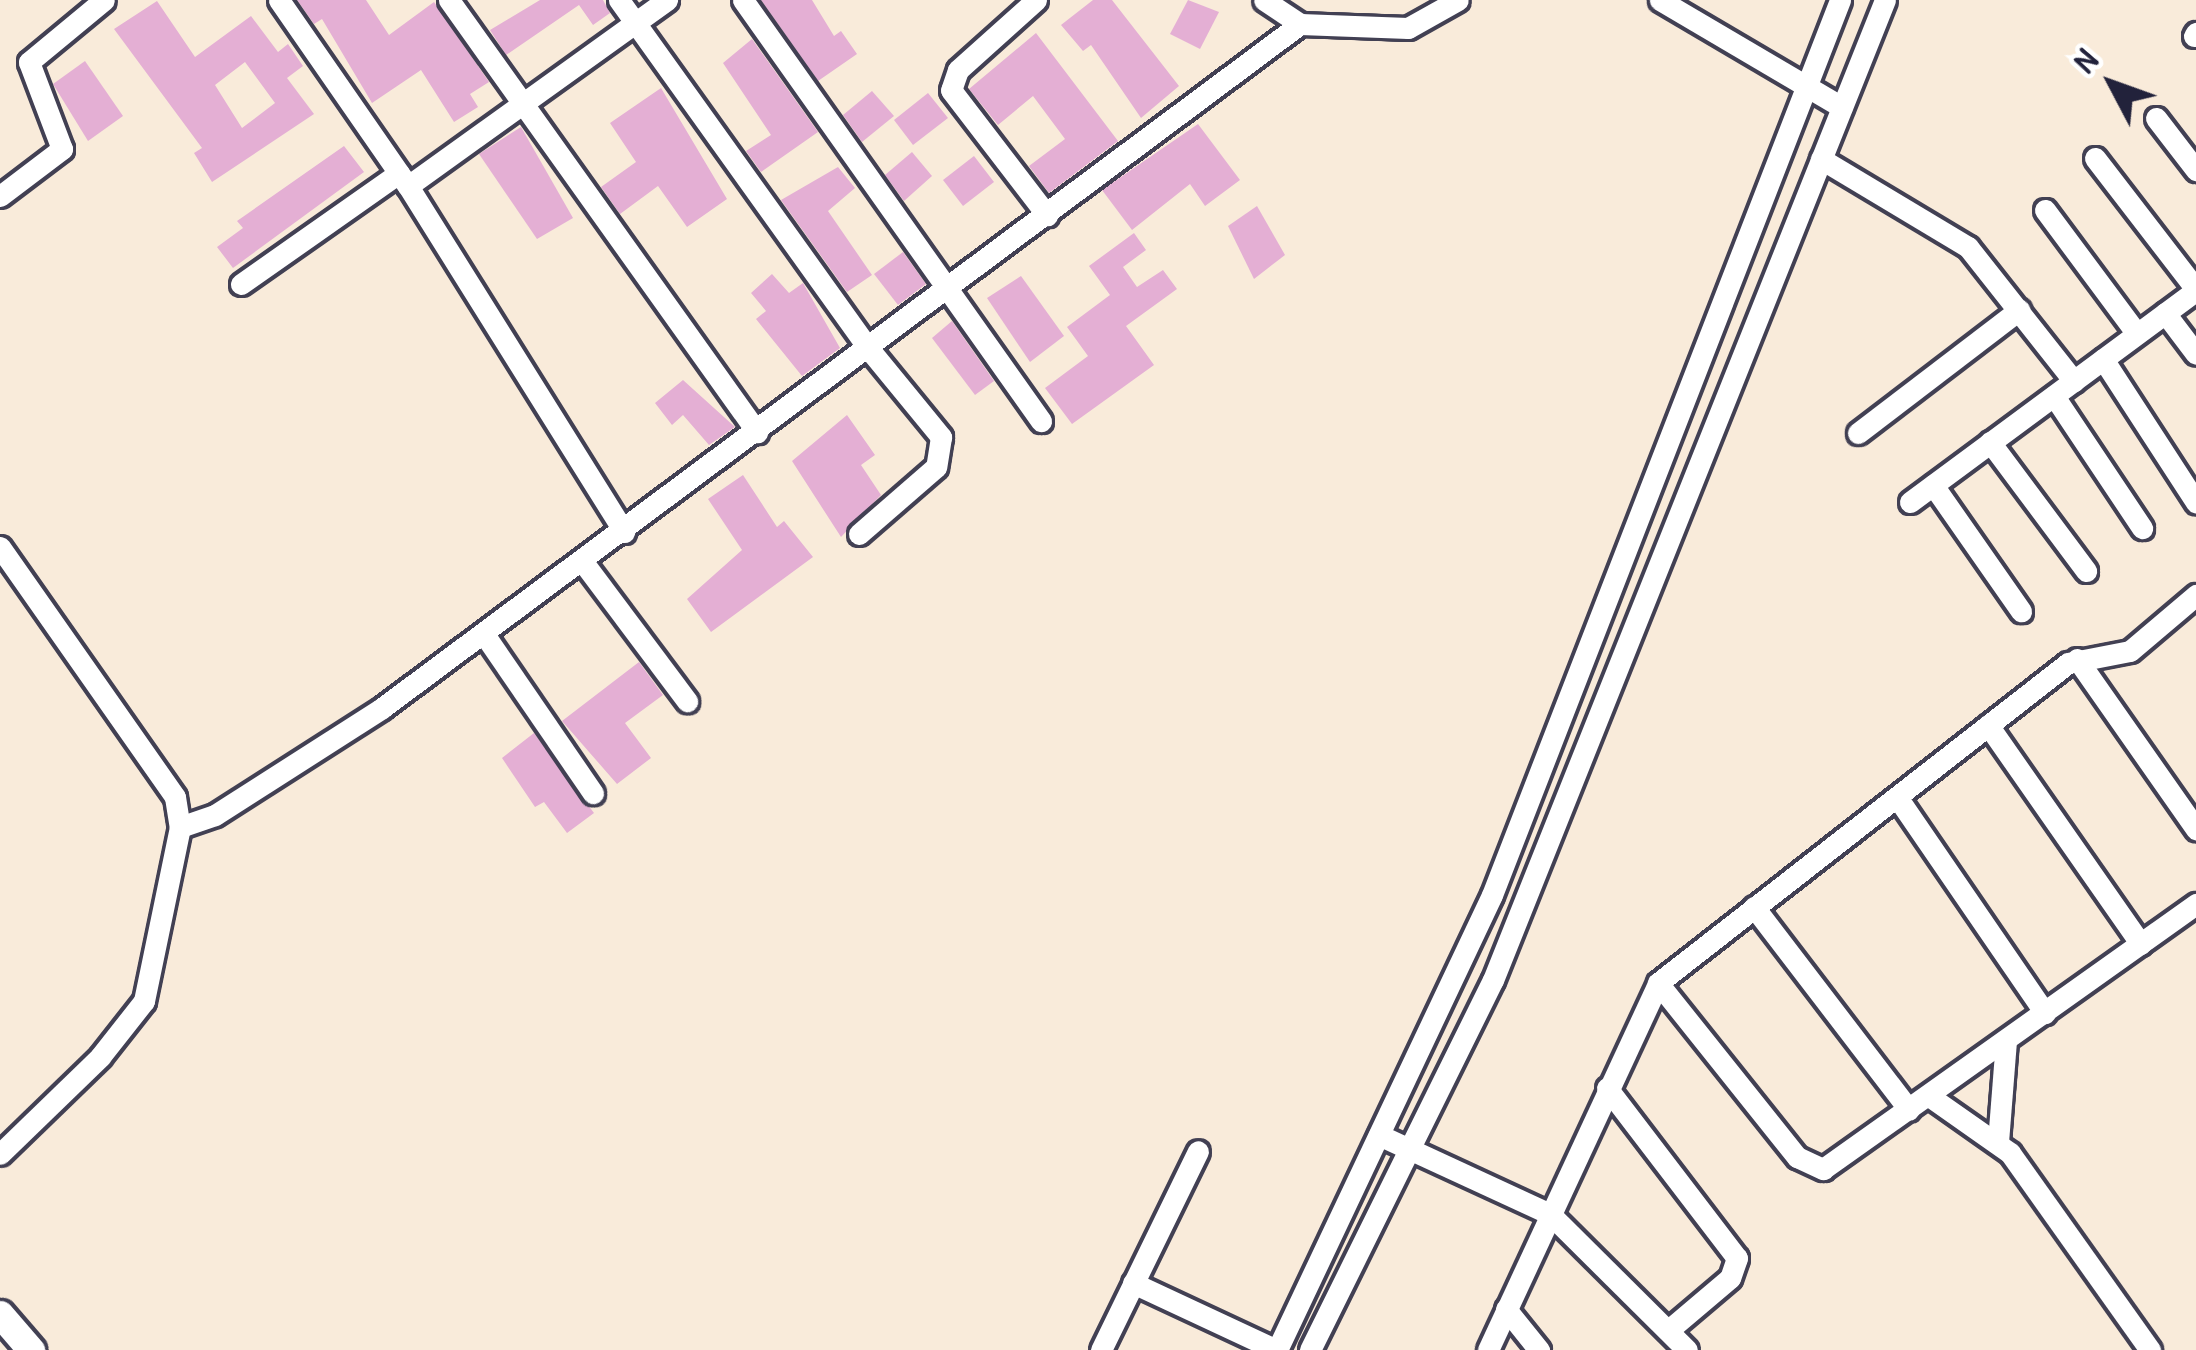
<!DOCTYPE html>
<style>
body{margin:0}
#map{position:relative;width:2196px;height:1350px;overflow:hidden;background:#f9ebda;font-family:"Patrick Hand",sans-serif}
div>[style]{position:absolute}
.building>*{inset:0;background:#e4afd4}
.roads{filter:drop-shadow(3px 0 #424053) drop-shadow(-3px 0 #424053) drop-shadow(0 3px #424053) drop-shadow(0 -3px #424053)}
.minor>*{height:21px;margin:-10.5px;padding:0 10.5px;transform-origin:10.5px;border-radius:10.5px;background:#fff}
.major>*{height:27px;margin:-13.5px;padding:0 13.5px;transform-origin:13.5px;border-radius:13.5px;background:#fff}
span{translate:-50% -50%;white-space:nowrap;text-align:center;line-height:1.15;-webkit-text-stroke:10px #fff;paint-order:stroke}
.north{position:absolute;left:2052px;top:24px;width:120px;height:120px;-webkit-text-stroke:9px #fff;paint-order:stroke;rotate:311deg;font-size:33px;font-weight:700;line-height:48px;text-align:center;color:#22223b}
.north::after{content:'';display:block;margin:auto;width:42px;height:54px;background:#22223b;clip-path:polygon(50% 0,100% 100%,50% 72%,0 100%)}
</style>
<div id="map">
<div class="building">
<div style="clip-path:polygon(297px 0,366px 0,389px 35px,434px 2px,489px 82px,470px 94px,478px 107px,454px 122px,421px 70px,372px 103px,322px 19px,314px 24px)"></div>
<div style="clip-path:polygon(540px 0,603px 0,610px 13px,593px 25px,579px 5px,506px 55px,490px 30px)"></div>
<div style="clip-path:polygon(761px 0,812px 0,834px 36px,841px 31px,857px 54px,818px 81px)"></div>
<div style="clip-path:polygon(1093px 0,1112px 0,1179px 86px,1141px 118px,1091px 45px,1083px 51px,1061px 25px)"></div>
<div style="clip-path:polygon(1188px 0,1219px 12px,1200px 49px,1170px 34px)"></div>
<div style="clip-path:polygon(evenodd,157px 1px,195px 57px,251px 16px,278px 52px,288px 44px,303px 66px,287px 78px,314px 114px,212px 182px,194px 153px,202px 148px,114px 29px,157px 1px,245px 62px,275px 103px,242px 128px,215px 85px,245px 62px)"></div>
<div style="clip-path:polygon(1036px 33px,1118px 141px,1049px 193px,1029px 166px,1065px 139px,1033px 96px,998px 125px,969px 89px)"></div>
<div style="clip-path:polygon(752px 39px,818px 132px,761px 172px,746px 151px,771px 135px,723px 63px)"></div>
<div style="clip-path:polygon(85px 61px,123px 116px,88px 141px,53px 84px)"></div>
<div style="clip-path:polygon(661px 88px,727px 199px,687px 227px,658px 186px,620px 214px,601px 187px,636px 162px,610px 123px)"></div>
<div style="clip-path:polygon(872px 91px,894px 116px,862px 142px,843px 115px)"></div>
<div style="clip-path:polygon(928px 93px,948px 118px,913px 145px,894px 120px)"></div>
<div style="clip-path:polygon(1198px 124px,1240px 180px,1205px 206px,1190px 184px,1132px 230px,1102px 190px)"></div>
<div style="clip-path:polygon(521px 127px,573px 218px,537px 239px,479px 154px)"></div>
<div style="clip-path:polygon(344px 146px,364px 172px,233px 268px,217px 247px,243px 228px,237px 221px)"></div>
<div style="clip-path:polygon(912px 152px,932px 176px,904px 201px,885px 175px)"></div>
<div style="clip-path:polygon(974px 156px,994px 182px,963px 206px,943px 180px)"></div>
<div style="clip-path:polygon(838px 167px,855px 188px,828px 211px,872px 275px,847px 292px,781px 200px)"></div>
<div style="clip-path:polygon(1257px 206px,1285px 255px,1254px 279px,1228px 226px)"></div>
<div style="clip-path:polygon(1134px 233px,1146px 250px,1123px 267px,1137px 287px,1163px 270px,1177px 289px,1126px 326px,1154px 365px,1072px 424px,1045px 388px,1088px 356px,1067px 327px,1110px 295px,1089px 266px)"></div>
<div style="clip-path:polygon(903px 252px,926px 284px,898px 305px,874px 274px)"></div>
<div style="clip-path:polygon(772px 274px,789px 293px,803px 283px,840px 348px,802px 376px,756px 319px,766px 311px,751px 293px)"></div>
<div style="clip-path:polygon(1021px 276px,1064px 336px,1030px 362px,987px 298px)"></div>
<div style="clip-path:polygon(952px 321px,994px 381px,975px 395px,932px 338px)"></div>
<div style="clip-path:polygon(683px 380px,735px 427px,709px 445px,683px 415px,672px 425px,655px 403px)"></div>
<div style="clip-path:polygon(847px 415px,875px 455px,861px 465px,881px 495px,841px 537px,792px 461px)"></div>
<div style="clip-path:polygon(743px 475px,777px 527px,784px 521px,813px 557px,711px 632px,687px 599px,742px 550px,708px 499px)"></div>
<div style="clip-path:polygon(639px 662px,663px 695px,625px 723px,651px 758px,617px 784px,562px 721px)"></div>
<div style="clip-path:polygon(534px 733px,594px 813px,567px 833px,544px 802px,535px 807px,502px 758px)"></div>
</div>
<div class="roads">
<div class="minor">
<div style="left:279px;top:0;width:226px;rotate:55.3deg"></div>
<div style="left:408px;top:186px;width:319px;rotate:-35.7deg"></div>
<div style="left:449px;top:0;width:531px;rotate:54.51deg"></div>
<div style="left:619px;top:0;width:429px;rotate:54.4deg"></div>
<div style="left:869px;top:349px;width:114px;rotate:50.7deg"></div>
<div style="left:941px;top:437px;width:30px;rotate:99deg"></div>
<div style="left:936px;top:467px;width:102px;rotate:139deg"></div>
<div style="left:743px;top:0;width:516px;rotate:54.71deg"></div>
<div style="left:1036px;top:0;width:105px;rotate:138.1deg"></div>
<div style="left:958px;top:70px;width:21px;rotate:109deg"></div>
<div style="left:951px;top:90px;width:158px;rotate:52.5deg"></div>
<div style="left:1660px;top:0;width:211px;rotate:30.5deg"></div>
<div style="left:1300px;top:24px;width:108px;rotate:2.1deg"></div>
<div style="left:1408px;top:28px;width:57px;rotate:-29.2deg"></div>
<div style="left:2194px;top:36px;width:4px;rotate:-56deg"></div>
<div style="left:2156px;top:118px;width:66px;rotate:52.4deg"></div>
<div style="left:2095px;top:158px;width:165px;rotate:52.4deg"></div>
<div style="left:1821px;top:159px;width:171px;rotate:30.9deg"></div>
<div style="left:1968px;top:247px;width:171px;rotate:51.7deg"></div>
<div style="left:408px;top:186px;width:408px;rotate:58deg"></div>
<div style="left:0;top:196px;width:78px;rotate:-37.2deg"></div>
<div style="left:62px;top:149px;width:93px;rotate:-110.8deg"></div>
<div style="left:29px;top:62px;width:97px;rotate:-39.6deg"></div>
<div style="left:2045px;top:210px;width:154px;rotate:53.4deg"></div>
<div style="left:241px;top:284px;width:193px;rotate:-35.1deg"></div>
<div style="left:2165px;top:313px;width:51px;rotate:52.9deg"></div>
<div style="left:2103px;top:359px;width:171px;rotate:57deg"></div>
<div style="left:2054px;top:396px;width:159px;rotate:56.3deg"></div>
<div style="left:1858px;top:433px;width:203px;rotate:-37.4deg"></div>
<div style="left:1990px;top:442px;width:161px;rotate:53.3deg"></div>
<div style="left:1933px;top:485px;width:154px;rotate:55.1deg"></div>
<div style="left:1910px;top:502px;width:356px;rotate:-36.5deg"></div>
<div style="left:0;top:547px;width:305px;rotate:55deg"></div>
<div style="left:175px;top:797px;width:30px;rotate:81deg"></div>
<div style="left:180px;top:827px;width:178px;rotate:101.7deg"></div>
<div style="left:144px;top:1001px;width:71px;rotate:128.2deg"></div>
<div style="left:100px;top:1057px;width:139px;rotate:135.9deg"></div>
<div style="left:583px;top:562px;width:174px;rotate:53.2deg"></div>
<div style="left:484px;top:634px;width:193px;rotate:55.6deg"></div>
<div style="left:2077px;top:659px;width:208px;rotate:55deg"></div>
<div style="left:1988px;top:725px;width:267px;rotate:55.1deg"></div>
<div style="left:1897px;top:797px;width:262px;rotate:55.6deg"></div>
<div style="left:180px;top:827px;width:37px;rotate:-19deg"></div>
<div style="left:215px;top:815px;width:198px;rotate:-32.6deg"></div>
<div style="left:382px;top:708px;width:1145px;rotate:-36.69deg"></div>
<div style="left:1300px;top:24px;width:43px;rotate:-146.3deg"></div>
<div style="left:1754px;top:907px;width:255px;rotate:52.6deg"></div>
<div style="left:1658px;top:983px;width:223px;rotate:51.4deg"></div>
<div style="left:1797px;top:1157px;width:29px;rotate:25deg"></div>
<div style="left:1823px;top:1169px;width:458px;rotate:-35.4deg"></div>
<div style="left:1607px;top:1088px;width:214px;rotate:52.6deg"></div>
<div style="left:1737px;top:1258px;width:21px;rotate:109deg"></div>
<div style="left:1730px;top:1278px;width:77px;rotate:139.7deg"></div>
<div style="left:1929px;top:1096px;width:99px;rotate:35.1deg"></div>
<div style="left:2010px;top:1153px;width:242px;rotate:54.6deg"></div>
<div style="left:1379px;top:1135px;width:188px;rotate:24.8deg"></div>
<div style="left:1550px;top:1214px;width:193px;rotate:44.8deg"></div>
<div style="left:1998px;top:1142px;width:102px;rotate:-85.5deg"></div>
<div style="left:1133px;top:1283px;width:159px;rotate:25deg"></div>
<div style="left:1506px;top:1309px;width:53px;rotate:51.2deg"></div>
<div style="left:1101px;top:1350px;width:221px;rotate:-64deg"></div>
<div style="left:1277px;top:1350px;width:503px;rotate:-64.71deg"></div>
<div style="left:1492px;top:895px;width:960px;rotate:-68.75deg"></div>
<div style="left:1310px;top:1350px;width:413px;rotate:-63.7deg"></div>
<div style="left:1493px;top:980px;width:1055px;rotate:-68.2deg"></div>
<div style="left:1488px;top:1350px;width:404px;rotate:-65.1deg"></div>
<div style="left:1658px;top:983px;width:520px;rotate:-37.97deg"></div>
<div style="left:2068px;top:663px;width:63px;rotate:-11deg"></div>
<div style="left:2130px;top:651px;width:87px;rotate:-40.3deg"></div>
</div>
<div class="major">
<div style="left:0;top:1314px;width:48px;rotate:49.3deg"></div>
</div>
</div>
<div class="north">N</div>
</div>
